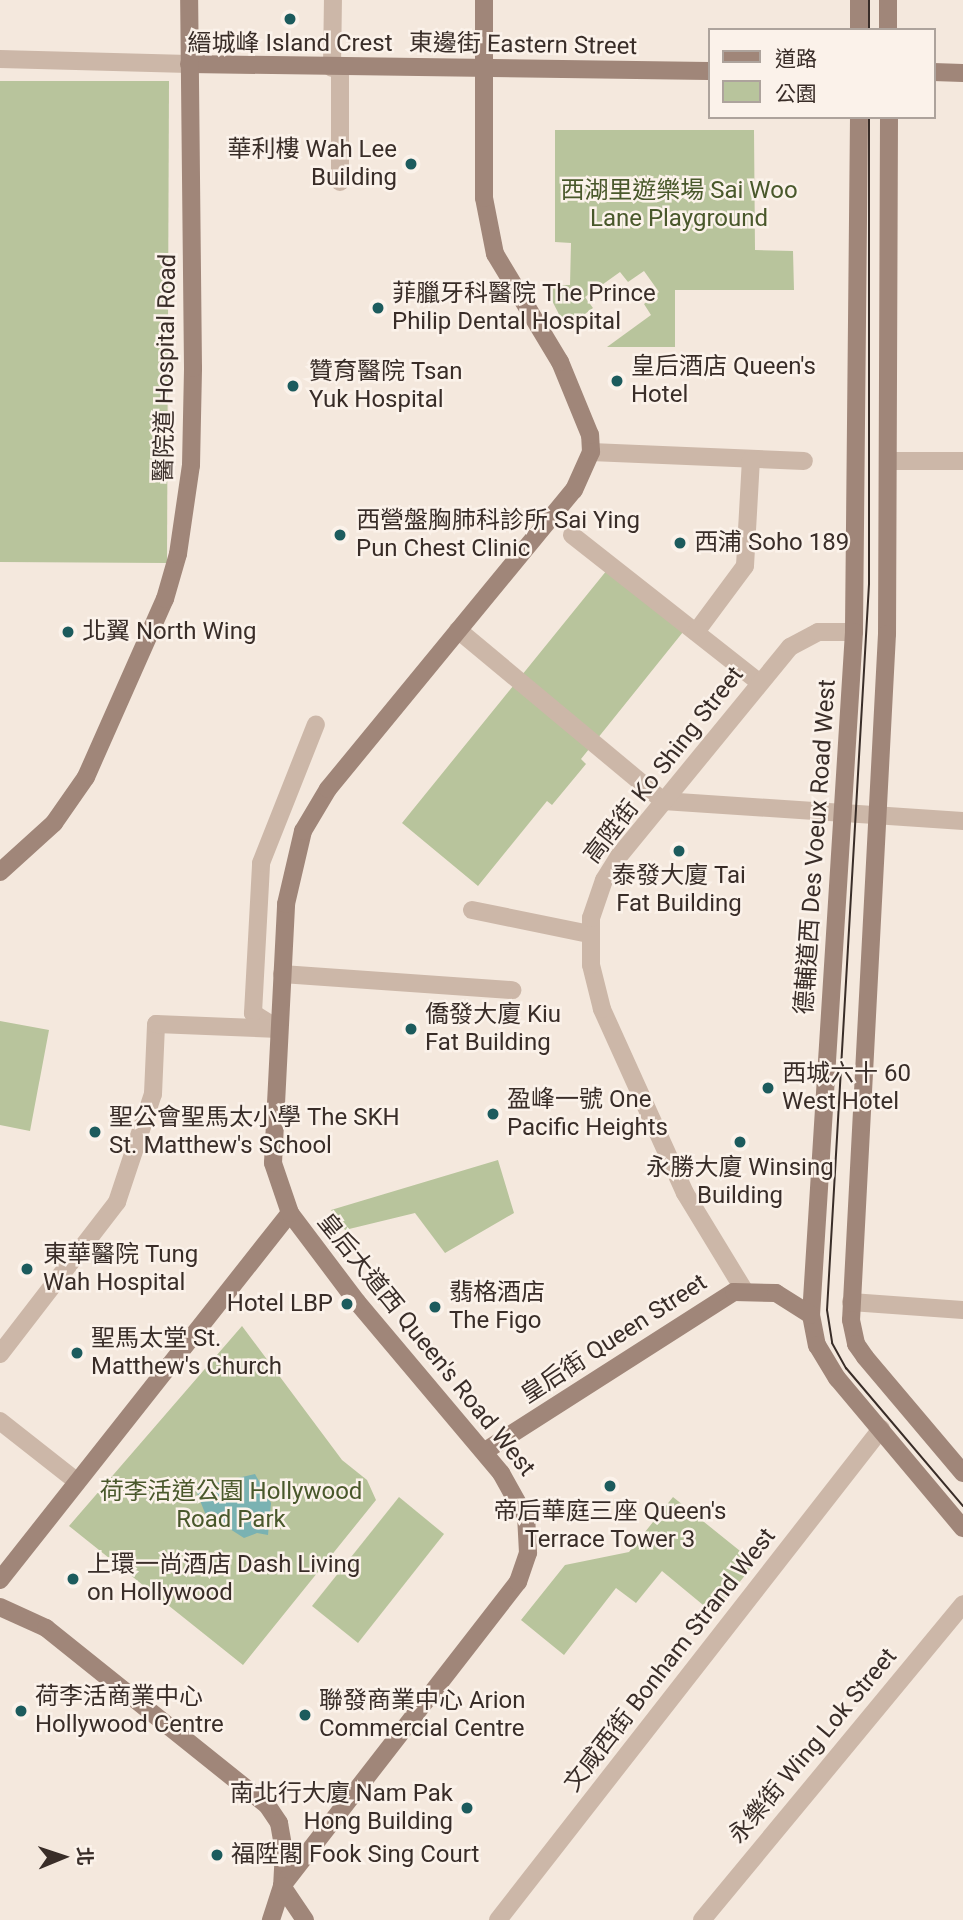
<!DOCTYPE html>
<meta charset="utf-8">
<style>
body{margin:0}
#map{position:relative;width:963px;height:1920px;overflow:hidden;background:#f4e8dd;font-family:Roboto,"Noto Sans TC",sans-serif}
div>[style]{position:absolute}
.green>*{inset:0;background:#b8c49c}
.water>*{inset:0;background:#7ab2b2}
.street>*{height:18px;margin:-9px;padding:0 9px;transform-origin:9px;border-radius:9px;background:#ccb7a8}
.secondary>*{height:18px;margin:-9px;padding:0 9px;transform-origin:9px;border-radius:9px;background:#a08679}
.tram>*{height:2px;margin:-1px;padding:0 1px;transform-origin:1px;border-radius:1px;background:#392d28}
.dots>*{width:19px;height:19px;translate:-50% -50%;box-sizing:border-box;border:4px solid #fbf2ea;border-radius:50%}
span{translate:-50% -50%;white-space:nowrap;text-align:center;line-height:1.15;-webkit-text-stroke:5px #fbf2ea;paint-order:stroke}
.poi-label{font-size:24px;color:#392d28}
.right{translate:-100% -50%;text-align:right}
.left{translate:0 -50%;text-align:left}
.street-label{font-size:24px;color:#392d28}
.park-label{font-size:24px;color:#49582b}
.legend{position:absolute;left:708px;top:28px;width:228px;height:91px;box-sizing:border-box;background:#fbf2ea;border:2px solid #ada39c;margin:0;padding:9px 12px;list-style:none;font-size:21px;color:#392d28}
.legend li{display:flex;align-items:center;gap:14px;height:35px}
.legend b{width:35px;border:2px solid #ada39c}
.north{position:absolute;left:28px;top:1822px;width:70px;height:70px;-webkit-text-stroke:5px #fbf2ea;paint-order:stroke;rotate:88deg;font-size:19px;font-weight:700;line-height:28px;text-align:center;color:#392d28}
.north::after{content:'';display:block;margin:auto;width:24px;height:32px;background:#392d28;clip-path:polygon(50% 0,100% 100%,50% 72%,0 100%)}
</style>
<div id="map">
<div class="green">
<div style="clip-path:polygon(0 81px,169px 81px,167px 563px,0 562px)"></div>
<div style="clip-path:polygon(555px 130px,754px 130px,755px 250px,793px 251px,794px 290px,675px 290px,675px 347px,607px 347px,651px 315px,644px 304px,659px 292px,644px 271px,628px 282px,620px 272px,585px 297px,593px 308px,566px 328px,544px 285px,570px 285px,571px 243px,555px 242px)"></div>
<div style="clip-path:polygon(607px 570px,683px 632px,581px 759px,586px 764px,552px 805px,547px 801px,478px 886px,402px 823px)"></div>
<div style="clip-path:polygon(0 1021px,49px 1030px,30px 1131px,0 1125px)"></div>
<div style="clip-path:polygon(498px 1160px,514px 1213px,445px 1253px,415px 1213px,345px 1230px,331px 1210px)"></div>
<div style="clip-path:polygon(242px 1326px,342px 1460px,367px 1480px,376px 1500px,243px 1665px,69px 1526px)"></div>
<div style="clip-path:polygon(399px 1497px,444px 1534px,358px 1643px,312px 1606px)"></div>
<div style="clip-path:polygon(673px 1497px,755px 1563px,714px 1614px,662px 1571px,636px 1603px,616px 1588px,564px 1655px,521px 1620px,565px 1565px,629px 1552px)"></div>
</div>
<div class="water">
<div style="clip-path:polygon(255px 1474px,271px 1503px,268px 1535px,257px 1533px,244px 1538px,205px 1513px,195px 1488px)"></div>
</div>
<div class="street">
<div style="left:0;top:59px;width:189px;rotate:1.5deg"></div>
<div style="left:332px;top:68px;width:68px;rotate:-89.2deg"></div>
<div style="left:340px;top:68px;width:114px;rotate:90deg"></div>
<div style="left:591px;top:452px;width:213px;rotate:2.4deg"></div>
<div style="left:889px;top:461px;width:74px"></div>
<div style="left:572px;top:535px;width:239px;rotate:38.2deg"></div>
<div style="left:458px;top:630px;width:267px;rotate:39.8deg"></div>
<div style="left:663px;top:801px;width:301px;rotate:3.8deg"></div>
<div style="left:696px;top:632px;width:82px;rotate:-53.4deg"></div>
<div style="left:745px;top:566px;width:107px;rotate:-86.8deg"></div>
<div style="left:472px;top:910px;width:119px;rotate:11.6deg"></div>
<div style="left:282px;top:974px;width:231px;rotate:4deg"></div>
<div style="left:275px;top:1027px;width:26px;rotate:-148deg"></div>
<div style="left:253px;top:1013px;width:150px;rotate:-86.9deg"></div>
<div style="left:261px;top:863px;width:149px;rotate:-68.4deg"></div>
<div style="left:744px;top:1290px;width:114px;rotate:-121.3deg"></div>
<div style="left:685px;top:1193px;width:202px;rotate:-114.3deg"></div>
<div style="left:602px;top:1009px;width:45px;rotate:-104deg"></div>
<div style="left:591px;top:965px;width:47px;rotate:-90deg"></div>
<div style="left:591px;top:918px;width:40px;rotate:-71.1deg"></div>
<div style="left:604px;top:880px;width:28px;rotate:-58deg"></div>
<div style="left:619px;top:856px;width:270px;rotate:-50.7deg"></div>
<div style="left:790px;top:647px;width:32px;rotate:-28deg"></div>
<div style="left:818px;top:632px;width:36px"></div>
<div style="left:851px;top:1302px;width:112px;rotate:4.1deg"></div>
<div style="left:0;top:1354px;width:192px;rotate:-52.4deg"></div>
<div style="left:117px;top:1202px;width:114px;rotate:-71.6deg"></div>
<div style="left:153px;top:1094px;width:70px;rotate:-87.5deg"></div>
<div style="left:156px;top:1024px;width:123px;rotate:2.3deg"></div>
<div style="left:0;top:1421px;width:95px;rotate:38.2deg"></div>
<div style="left:498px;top:1920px;width:623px;rotate:-52.04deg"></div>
<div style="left:702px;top:1920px;width:410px;rotate:-50.4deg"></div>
</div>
<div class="secondary">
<div style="left:859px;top:0;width:30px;rotate:90deg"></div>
<div style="left:888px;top:0;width:30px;rotate:90deg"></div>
<div style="left:189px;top:64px;width:520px;rotate:0.77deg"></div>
<div style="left:933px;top:72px;width:30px;rotate:2deg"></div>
<div style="left:859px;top:117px;width:515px;rotate:90.56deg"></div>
<div style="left:854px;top:632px;width:684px;rotate:93.6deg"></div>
<div style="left:811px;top:1315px;width:31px;rotate:79deg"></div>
<div style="left:817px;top:1345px;width:39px;rotate:59deg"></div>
<div style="left:837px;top:1378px;width:196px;rotate:50deg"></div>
<div style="left:889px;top:117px;width:517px;rotate:90.22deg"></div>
<div style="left:887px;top:634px;width:687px;rotate:93deg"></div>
<div style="left:851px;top:1320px;width:25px;rotate:78deg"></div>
<div style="left:856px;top:1344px;width:16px;rotate:55deg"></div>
<div style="left:865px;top:1357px;width:152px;rotate:49.8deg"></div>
<div style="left:0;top:872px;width:73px;rotate:-42.2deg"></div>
<div style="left:54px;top:823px;width:56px;rotate:-55.2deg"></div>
<div style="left:86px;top:777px;width:195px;rotate:-66.1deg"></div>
<div style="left:165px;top:599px;width:47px;rotate:-73.9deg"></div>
<div style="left:178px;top:554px;width:90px;rotate:-81.7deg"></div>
<div style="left:191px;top:465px;width:97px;rotate:-88.8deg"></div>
<div style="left:193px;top:368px;width:368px;rotate:-90.6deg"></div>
<div style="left:485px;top:1451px;width:295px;rotate:-32.6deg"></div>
<div style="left:734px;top:1292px;width:42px;rotate:1.4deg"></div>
<div style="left:776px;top:1293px;width:41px;rotate:32.2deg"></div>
<div style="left:0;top:1580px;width:468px;rotate:-51.7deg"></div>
<div style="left:0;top:1607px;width:51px;rotate:24.5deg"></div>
<div style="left:46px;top:1628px;width:283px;rotate:38.7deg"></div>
<div style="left:267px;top:1805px;width:22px;rotate:56deg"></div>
<div style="left:279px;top:1823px;width:27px;rotate:80deg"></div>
<div style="left:284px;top:1850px;width:36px;rotate:93deg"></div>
<div style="left:282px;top:1886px;width:36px;rotate:108deg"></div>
<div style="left:282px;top:1886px;width:385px;rotate:-52.2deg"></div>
<div style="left:518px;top:1582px;width:31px;rotate:-71deg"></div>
<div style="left:528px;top:1553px;width:35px;rotate:-93deg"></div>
<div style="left:526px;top:1518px;width:51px;rotate:-119.1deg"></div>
<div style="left:501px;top:1473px;width:224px;rotate:-130.1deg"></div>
<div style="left:357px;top:1302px;width:111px;rotate:-127deg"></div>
<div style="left:290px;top:1213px;width:53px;rotate:-108.8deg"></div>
<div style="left:273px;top:1163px;width:259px;rotate:-87.1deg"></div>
<div style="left:286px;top:904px;width:75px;rotate:-76.9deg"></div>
<div style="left:303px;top:831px;width:49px;rotate:-59.2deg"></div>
<div style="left:328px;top:789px;width:387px;rotate:-50.6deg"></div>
<div style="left:574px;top:490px;width:42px;rotate:-65.9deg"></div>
<div style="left:591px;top:452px;width:17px;rotate:-93deg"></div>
<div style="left:590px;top:435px;width:79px;rotate:-112.3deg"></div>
<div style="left:560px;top:362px;width:126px;rotate:-121deg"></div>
<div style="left:495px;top:254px;width:57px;rotate:-101.1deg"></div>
<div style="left:484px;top:198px;width:198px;rotate:-90deg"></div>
<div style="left:282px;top:1886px;width:41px;rotate:55.9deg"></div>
</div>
<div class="tram">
<div style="left:869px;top:0;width:30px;rotate:90deg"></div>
<div style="left:869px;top:117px;width:467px;rotate:90deg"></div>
<div style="left:869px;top:584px;width:727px;rotate:93.31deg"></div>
<div style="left:827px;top:1310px;width:33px;rotate:81deg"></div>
<div style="left:832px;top:1343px;width:29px;rotate:61deg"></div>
<div style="left:846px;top:1368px;width:181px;rotate:49.7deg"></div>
</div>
<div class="dots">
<div style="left:290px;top:19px;background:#1c5b5d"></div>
<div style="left:411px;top:164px;background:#1c5b5d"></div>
<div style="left:378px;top:308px;background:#1c5b5d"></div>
<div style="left:617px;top:381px;background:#1c5b5d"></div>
<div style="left:293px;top:386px;background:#1c5b5d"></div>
<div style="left:340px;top:535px;background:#1c5b5d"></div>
<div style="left:680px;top:543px;background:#1c5b5d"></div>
<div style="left:68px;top:632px;background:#1c5b5d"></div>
<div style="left:679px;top:851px;background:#1c5b5d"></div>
<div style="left:411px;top:1029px;background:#1c5b5d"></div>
<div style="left:768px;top:1088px;background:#1c5b5d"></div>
<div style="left:493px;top:1114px;background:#1c5b5d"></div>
<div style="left:95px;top:1132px;background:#1c5b5d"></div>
<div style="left:740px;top:1142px;background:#1c5b5d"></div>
<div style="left:27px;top:1269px;background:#1c5b5d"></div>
<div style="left:347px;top:1304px;background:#1c5b5d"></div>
<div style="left:435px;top:1307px;background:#1c5b5d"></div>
<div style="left:77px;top:1353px;background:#1c5b5d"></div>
<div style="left:610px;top:1486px;background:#1c5b5d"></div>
<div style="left:73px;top:1579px;background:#1c5b5d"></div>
<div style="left:21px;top:1711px;background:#1c5b5d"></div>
<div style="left:305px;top:1715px;background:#1c5b5d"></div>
<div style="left:467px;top:1808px;background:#1c5b5d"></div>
<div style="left:217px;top:1855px;background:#1c5b5d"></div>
</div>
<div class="poi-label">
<span style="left:290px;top:44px">縉城峰 Island Crest</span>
<span class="right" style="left:397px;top:164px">華利樓 Wah Lee<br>Building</span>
<span class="left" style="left:392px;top:308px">菲臘牙科醫院 The Prince<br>Philip Dental Hospital</span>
<span class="left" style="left:631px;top:381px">皇后酒店 Queen's<br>Hotel</span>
<span class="left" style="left:309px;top:386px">贊育醫院 Tsan<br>Yuk Hospital</span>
<span class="left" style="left:356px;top:535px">西營盤胸肺科診所 Sai Ying<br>Pun Chest Clinic</span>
<span class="left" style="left:694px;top:543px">西浦 Soho 189</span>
<span class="left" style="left:82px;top:632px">北翼 North Wing</span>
<span style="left:679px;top:890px">泰發大廈 Tai<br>Fat Building</span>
<span class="left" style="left:425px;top:1029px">僑發大廈 Kiu<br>Fat Building</span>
<span class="left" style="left:782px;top:1088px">西城六十 60<br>West Hotel</span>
<span class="left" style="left:507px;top:1114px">盈峰一號 One<br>Pacific Heights</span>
<span class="left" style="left:109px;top:1132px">聖公會聖馬太小學 The SKH<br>St. Matthew's School</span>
<span style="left:740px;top:1182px">永勝大廈 Winsing<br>Building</span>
<span class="left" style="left:43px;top:1269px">東華醫院 Tung<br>Wah Hospital</span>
<span class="left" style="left:449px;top:1307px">翡格酒店<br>The Figo</span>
<span class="right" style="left:333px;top:1304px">Hotel LBP</span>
<span class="left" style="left:91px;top:1353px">聖馬太堂 St.<br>Matthew's Church</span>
<span style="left:610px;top:1526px">帝后華庭三座 Queen's<br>Terrace Tower 3</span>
<span class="left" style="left:87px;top:1579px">上環一尚酒店 Dash Living<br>on Hollywood</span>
<span class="left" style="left:35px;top:1711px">荷李活商業中心<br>Hollywood Centre</span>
<span class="left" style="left:319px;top:1715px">聯發商業中心 Arion<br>Commercial Centre</span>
<span class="right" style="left:453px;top:1808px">南北行大廈 Nam Pak<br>Hong Building</span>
<span class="left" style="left:231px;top:1855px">福陞閣 Fook Sing Court</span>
</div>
<div class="street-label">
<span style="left:523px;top:45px;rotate:1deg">東邊街 Eastern Street</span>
<span style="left:166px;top:368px;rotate:-89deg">醫院道 Hospital Road</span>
<span style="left:664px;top:765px;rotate:-52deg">高陞街 Ko Shing Street</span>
<span style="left:816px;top:847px;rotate:-86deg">德輔道西 Des Voeux Road West</span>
<span style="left:614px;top:1339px;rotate:-33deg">皇后街 Queen Street</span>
<span style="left:426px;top:1345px;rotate:51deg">皇后大道西 Queen's Road West</span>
<span style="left:670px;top:1660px;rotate:-52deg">文咸西街 Bonham Strand West</span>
<span style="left:813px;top:1746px;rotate:-50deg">永樂街 Wing Lok Street</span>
</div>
<div class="park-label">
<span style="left:679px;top:205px">西湖里遊樂場 Sai Woo<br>Lane Playground</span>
<span style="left:231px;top:1506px">荷李活道公園 Hollywood<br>Road Park</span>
</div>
<ul class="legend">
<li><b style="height:9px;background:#a08679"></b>道路</li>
<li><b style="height:19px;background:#b8c49c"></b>公園</li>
</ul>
<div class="north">北</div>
</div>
